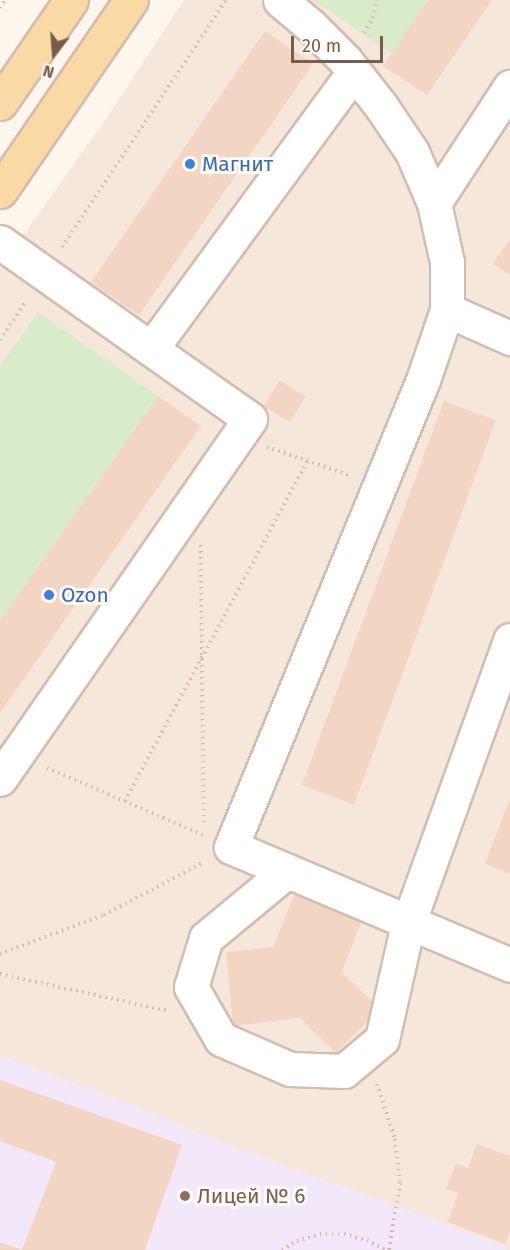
<!DOCTYPE html>
<meta charset="utf-8">
<style>
body{margin:0}
#map{position:relative;width:510px;height:1250px;overflow:hidden;background:#fdf6ec;font-family:"Fira Sans",sans-serif}
div>[style]{position:absolute}
.residential>*{inset:0;background:#f5e8da}
.education>*{inset:0;background:#f3e8fa}
.green>*{inset:0;background:#d8ecc9}
.building>*{inset:0;background:#f3d5c3}
.path>*{height:4px;margin-top:-2px;transform-origin:0;background:repeating-linear-gradient(90deg,#d9b8a5 0 1.5px,transparent 0 6px)}
.roads{filter:drop-shadow(2px 0 #d1beb0) drop-shadow(-2px 0 #d1beb0) drop-shadow(0 2px #d1beb0) drop-shadow(0 -2px #d1beb0)}
.minor>*{height:33px;margin:-16.5px;padding:0 16.5px;transform-origin:16.5px;border-radius:16.5px;background:#fff}
.major>*{height:33px;margin:-16.5px;padding:0 16.5px;transform-origin:16.5px;border-radius:16.5px;background:#fbd9a5}
.dots>*{width:16px;height:16px;translate:-50% -50%;box-sizing:border-box;border:3px solid #fffaf3;border-radius:50%}
span{translate:-50% -50%;white-space:nowrap;text-align:center;line-height:1.15;-webkit-text-stroke:6px #fffaf3;paint-order:stroke}
.shop-label{font-size:21px;color:#366cbe}
.left{translate:0 -50%;text-align:left}
.education-label{font-size:21px;color:#785e54}
.north{position:absolute;left:24px;top:24px;width:60px;height:60px;-webkit-text-stroke:4px #fffaf3;paint-order:stroke;rotate:197deg;font-size:16px;font-weight:700;line-height:24px;text-align:center;color:#7a5c4d}
.north::after{content:'';display:block;margin:auto;width:21px;height:27px;background:#7a5c4d;clip-path:polygon(50% 0,100% 100%,50% 72%,0 100%)}
.scale{position:absolute;left:291px;top:36px;width:92px;height:27px;box-sizing:border-box;border:3px solid #7a5c4d;border-top:0;padding-left:8px;font-size:18px;line-height:21px;white-space:nowrap;color:#7a5c4d;-webkit-text-stroke:4px #fffaf3;paint-order:stroke}
</style>
<div id="map">
<div class="residential">
<div style="clip-path:polygon(184px 0,510px 0,510px 1250px,0 1250px,0 268px,103px 123px)"></div>
</div>
<div class="education">
<div style="clip-path:polygon(0 1055px,134px 1106px,233px 1147px,507px 1246px,505px 1250px,0 1250px)"></div>
</div>
<div class="green">
<div style="clip-path:polygon(313px 0,428px 0,392px 54px)"></div>
<div style="clip-path:polygon(38px 312px,158px 396px,0 621px,0 366px)"></div>
</div>
<div class="building">
<div style="clip-path:polygon(428px 0,492px 0,427px 95px,383px 66px)"></div>
<div style="clip-path:polygon(265px 31px,313px 64px,139px 315px,91px 282px)"></div>
<div style="clip-path:polygon(510px 239px,510px 275px,493px 264px)"></div>
<div style="clip-path:polygon(280px 380px,306px 397px,289px 422px,264px 406px)"></div>
<div style="clip-path:polygon(158px 396px,201px 426px,0 713px,0 621px)"></div>
<div style="clip-path:polygon(444px 401px,496px 420px,354px 805px,302px 785px)"></div>
<div style="clip-path:polygon(510px 798px,510px 874px,485px 864px)"></div>
<div style="clip-path:polygon(295px 893px,362px 920px,342px 972px,380px 1009px,336px 1053px,300px 1018px,233px 1026px,226px 952px,273px 947px)"></div>
<div style="clip-path:polygon(0 1080px,182px 1145px,145px 1250px,22px 1250px,56px 1162px,0 1141px)"></div>
<div style="clip-path:polygon(477px 1144px,510px 1156px,510px 1232px,505px 1244px,448px 1222px,458px 1193px,446px 1189px,456px 1163px,468px 1168px)"></div>
<div style="clip-path:polygon(0 1242px,22px 1250px,0 1250px)"></div>
</div>
<div class="path">
<div style="left:0;top:8px;width:9px;rotate:-58deg"></div>
<div style="left:364px;top:33px;width:17px;rotate:-59deg"></div>
<div style="left:373px;top:18px;width:18px;rotate:-77deg"></div>
<div style="left:62px;top:247px;width:296px;rotate:-56.4deg"></div>
<div style="left:0;top:340px;width:47px;rotate:-56.3deg"></div>
<div style="left:267px;top:447px;width:89px;rotate:19deg"></div>
<div style="left:201px;top:545px;width:277px;rotate:89.4deg"></div>
<div style="left:47px;top:768px;width:170px;rotate:23.2deg"></div>
<div style="left:125px;top:801px;width:386px;rotate:-61.8deg"></div>
<div style="left:0;top:954px;width:111px;rotate:-20.6deg"></div>
<div style="left:104px;top:915px;width:113px;rotate:-27.9deg"></div>
<div style="left:0;top:974px;width:172px;rotate:12.4deg"></div>
<div style="left:377px;top:1084px;width:58px;rotate:71.9deg"></div>
<div style="left:395px;top:1139px;width:44px;rotate:83.5deg"></div>
<div style="left:400px;top:1183px;width:68px;rotate:99.3deg"></div>
<div style="left:282px;top:1250px;width:17px;rotate:-31deg"></div>
<div style="left:297px;top:1241px;width:24px;rotate:-17deg"></div>
<div style="left:320px;top:1234px;width:24px"></div>
<div style="left:344px;top:1234px;width:24px;rotate:15deg"></div>
<div style="left:367px;top:1240px;width:21px;rotate:29deg"></div>
</div>
<div class="roads">
<div class="minor">
<div style="left:280px;top:0;width:39px;rotate:40deg"></div>
<div style="left:310px;top:25px;width:49px;rotate:45deg"></div>
<div style="left:345px;top:60px;width:58px;rotate:52deg"></div>
<div style="left:381px;top:106px;width:55px;rotate:56deg"></div>
<div style="left:412px;top:152px;width:56px;rotate:66.7deg"></div>
<div style="left:434px;top:203px;width:60px;rotate:77.6deg"></div>
<div style="left:447px;top:262px;width:48px;rotate:90deg"></div>
<div style="left:447px;top:310px;width:74px;rotate:108.9deg"></div>
<div style="left:423px;top:380px;width:505px;rotate:112.35deg"></div>
<div style="left:231px;top:847px;width:303px;rotate:22.9deg"></div>
<div style="left:434px;top:203px;width:139px;rotate:-56.8deg"></div>
<div style="left:0;top:242px;width:306px;rotate:35.3deg"></div>
<div style="left:250px;top:419px;width:438px;rotate:124.8deg"></div>
<div style="left:447px;top:310px;width:69px;rotate:24deg"></div>
<div style="left:151px;top:349px;width:343px;rotate:-53.8deg"></div>
<div style="left:287px;top:871px;width:105px;rotate:140.4deg"></div>
<div style="left:206px;top:938px;width:51px;rotate:107deg"></div>
<div style="left:191px;top:987px;width:60px;rotate:60deg"></div>
<div style="left:221px;top:1039px;width:75px;rotate:23.5deg"></div>
<div style="left:290px;top:1069px;width:54px;rotate:2.1deg"></div>
<div style="left:344px;top:1071px;width:50px;rotate:-40.1deg"></div>
<div style="left:382px;top:1039px;width:118px;rotate:-77.3deg"></div>
<div style="left:408px;top:924px;width:302px;rotate:-70.2deg"></div>
</div>
<div class="major">
<div style="left:0;top:103px;width:125px;rotate:-55.4deg"></div>
<div style="left:0;top:191px;width:232px;rotate:-55.6deg"></div>
</div>
</div>
<div class="dots">
<div style="left:190px;top:164px;background:#3f7fe0"></div>
<div style="left:49px;top:595px;background:#3f7fe0"></div>
<div style="left:185px;top:1196px;background:#8d6e63"></div>
</div>
<div class="shop-label">
<span class="left" style="left:202px;top:164px">Магнит</span>
<span class="left" style="left:61px;top:595px">Ozon</span>
</div>
<div class="education-label">
<span class="left" style="left:197px;top:1196px">Лицей № 6</span>
</div>
<div class="north">N</div>
<div class="scale">20 m</div>
</div>
